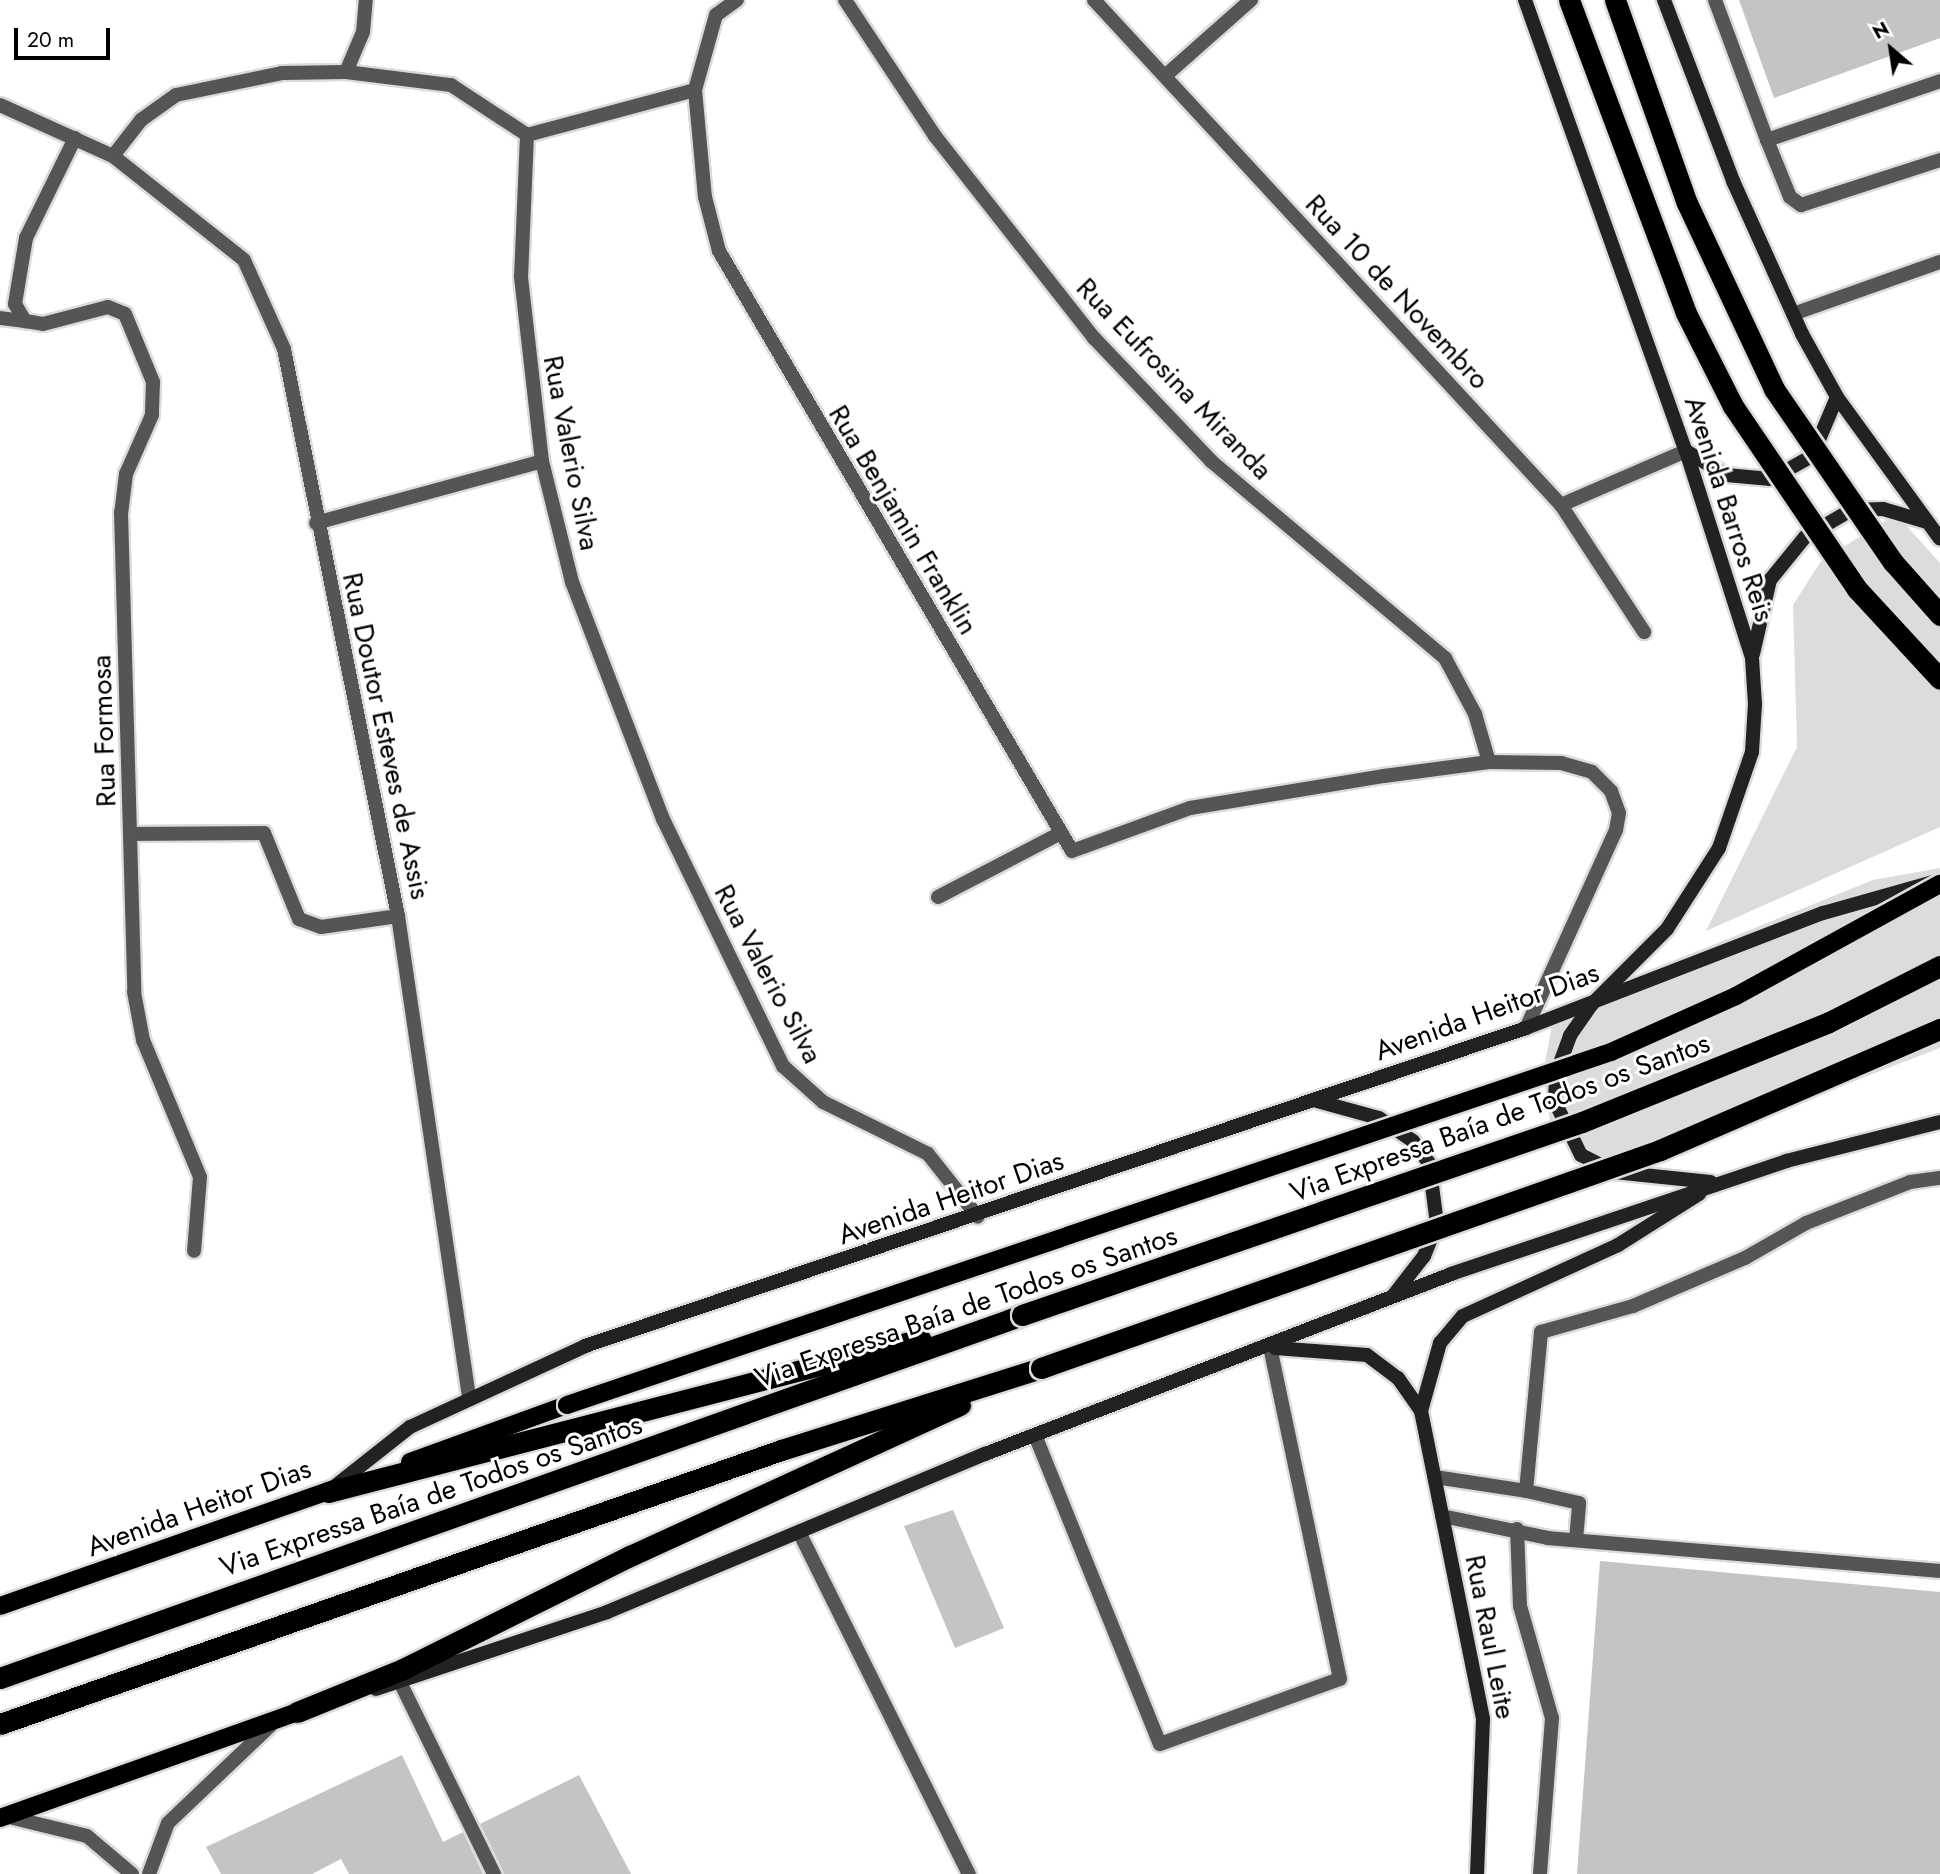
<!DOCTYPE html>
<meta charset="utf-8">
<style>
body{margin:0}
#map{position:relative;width:1940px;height:1874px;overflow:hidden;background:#fff;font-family:Jost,sans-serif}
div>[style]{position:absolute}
.green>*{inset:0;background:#dcdcdc}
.building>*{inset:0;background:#c4c4c4}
.roads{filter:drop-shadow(2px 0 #dbdbdb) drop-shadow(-2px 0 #dbdbdb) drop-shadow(0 2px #dbdbdb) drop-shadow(0 -2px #dbdbdb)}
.lane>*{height:14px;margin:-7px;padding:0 7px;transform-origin:7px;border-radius:7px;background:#555}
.street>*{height:14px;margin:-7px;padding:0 7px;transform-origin:7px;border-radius:7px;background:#555}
.secondary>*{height:14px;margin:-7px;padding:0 7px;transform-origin:7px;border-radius:7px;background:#222}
.primary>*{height:18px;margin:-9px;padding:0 9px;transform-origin:9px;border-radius:9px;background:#000}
.highway>*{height:21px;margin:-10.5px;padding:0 10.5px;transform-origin:10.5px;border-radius:10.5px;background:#000}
.bridges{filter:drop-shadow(2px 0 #dbdbdb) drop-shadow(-2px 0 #dbdbdb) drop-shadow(0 2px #dbdbdb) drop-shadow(0 -2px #dbdbdb)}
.primary-bridge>*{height:18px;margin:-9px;padding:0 9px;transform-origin:9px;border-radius:9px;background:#000}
.highway-bridge>*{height:21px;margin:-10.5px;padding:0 10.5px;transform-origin:10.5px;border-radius:10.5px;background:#000}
span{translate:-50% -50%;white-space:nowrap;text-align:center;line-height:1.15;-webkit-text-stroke:6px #fff;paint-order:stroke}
.street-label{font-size:28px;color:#000}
.north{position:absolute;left:1856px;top:14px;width:70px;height:70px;-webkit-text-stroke:5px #fff;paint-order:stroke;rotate:331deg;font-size:19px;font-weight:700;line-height:28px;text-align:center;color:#000}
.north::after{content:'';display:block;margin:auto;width:24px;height:32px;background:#000;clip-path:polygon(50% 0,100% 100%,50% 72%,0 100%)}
.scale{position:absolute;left:14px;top:28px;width:96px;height:32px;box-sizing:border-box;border:4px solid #000;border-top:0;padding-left:9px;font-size:21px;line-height:24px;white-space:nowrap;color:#000;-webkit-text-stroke:5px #fff;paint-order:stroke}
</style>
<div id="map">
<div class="green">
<div style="clip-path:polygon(1896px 514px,1940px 563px,1940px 827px,1706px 931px,1797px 747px,1793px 605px,1821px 561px)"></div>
<div style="clip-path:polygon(1940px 868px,1940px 1048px,1628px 1168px,1587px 1168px,1551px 1129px,1543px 1073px,1555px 1009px,1873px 880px)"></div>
</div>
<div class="building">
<div style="clip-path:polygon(1739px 0,1940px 0,1940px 38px,1774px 98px)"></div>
<div style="clip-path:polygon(953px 1510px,1004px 1628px,955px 1648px,904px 1526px)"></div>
<div style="clip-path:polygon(1600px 1561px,1940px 1592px,1940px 1874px,1577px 1874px)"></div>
<div style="clip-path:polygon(402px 1755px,443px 1842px,463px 1832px,483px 1874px,349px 1874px,341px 1859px,312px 1874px,221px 1874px,206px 1847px)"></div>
<div style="clip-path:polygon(579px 1775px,631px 1874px,504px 1874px,480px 1824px)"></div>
</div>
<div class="roads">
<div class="lane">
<div style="left:1715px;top:0;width:149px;rotate:69.6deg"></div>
<div style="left:1767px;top:140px;width:183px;rotate:-18.8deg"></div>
<div style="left:1767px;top:140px;width:61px;rotate:68deg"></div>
<div style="left:1790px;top:197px;width:14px;rotate:36deg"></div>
<div style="left:1801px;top:205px;width:146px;rotate:-17.9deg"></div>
<div style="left:1793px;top:314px;width:156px;rotate:-19.5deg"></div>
<div style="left:0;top:318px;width:25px;rotate:7deg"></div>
<div style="left:1035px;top:1435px;width:333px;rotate:68deg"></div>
<div style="left:1160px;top:1744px;width:191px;rotate:-19.9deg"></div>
<div style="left:1340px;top:1679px;width:338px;rotate:-101.9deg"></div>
<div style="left:1435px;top:1477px;width:92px;rotate:8.7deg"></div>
<div style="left:1442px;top:1516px;width:108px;rotate:11.7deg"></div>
<div style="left:1548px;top:1538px;width:393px;rotate:4.8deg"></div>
<div style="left:1517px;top:1529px;width:77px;rotate:87.8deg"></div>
<div style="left:1520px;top:1606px;width:116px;rotate:74.1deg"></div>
<div style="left:1552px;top:1718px;width:156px;rotate:94.4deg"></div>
<div style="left:799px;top:1532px;width:382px;rotate:63.6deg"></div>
<div style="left:1576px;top:1540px;width:37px;rotate:-85deg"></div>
<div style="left:1579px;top:1503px;width:54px;rotate:-167.2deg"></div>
<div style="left:1526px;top:1491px;width:160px;rotate:-84.6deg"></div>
<div style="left:1541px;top:1332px;width:96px;rotate:-15.8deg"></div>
<div style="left:1633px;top:1306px;width:122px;rotate:-23.2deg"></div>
<div style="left:1745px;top:1258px;width:70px;rotate:-29.8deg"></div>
<div style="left:1806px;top:1223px;width:112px;rotate:-21.5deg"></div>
<div style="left:1910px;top:1182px;width:30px;rotate:-8deg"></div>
<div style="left:400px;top:1682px;width:214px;rotate:63.9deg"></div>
<div style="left:5px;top:1816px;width:84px;rotate:13.7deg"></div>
<div style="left:87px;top:1836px;width:59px;rotate:40.2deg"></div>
<div style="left:149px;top:1874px;width:54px;rotate:-69.6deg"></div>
<div style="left:168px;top:1823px;width:142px;rotate:-43.6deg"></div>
</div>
<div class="street">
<div style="left:845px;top:0;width:163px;rotate:56.5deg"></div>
<div style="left:935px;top:136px;width:257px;rotate:51.8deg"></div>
<div style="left:1094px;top:338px;width:170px;rotate:46.4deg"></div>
<div style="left:1211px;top:461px;width:306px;rotate:40.1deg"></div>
<div style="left:1445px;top:658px;width:64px;rotate:61.8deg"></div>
<div style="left:1475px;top:714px;width:50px;rotate:73.7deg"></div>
<div style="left:1094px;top:0;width:688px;rotate:47.24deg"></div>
<div style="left:1561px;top:505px;width:152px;rotate:56.8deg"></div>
<div style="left:346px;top:72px;width:43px;rotate:-67deg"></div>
<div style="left:363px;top:32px;width:32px;rotate:-85deg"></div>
<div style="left:1165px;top:76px;width:115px;rotate:-41.5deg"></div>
<div style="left:695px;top:90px;width:78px;rotate:-74.4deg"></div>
<div style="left:716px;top:15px;width:26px;rotate:-36deg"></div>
<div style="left:0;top:105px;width:124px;rotate:24.3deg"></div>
<div style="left:113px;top:156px;width:46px;rotate:-52.1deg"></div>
<div style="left:141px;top:120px;width:43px;rotate:-35.5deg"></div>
<div style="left:176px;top:95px;width:108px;rotate:-11.7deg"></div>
<div style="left:282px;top:73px;width:64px;rotate:-0.9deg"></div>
<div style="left:346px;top:72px;width:106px;rotate:7.1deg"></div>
<div style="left:451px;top:85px;width:91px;rotate:33.3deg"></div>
<div style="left:527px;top:135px;width:174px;rotate:-15deg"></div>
<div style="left:695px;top:90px;width:107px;rotate:84.7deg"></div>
<div style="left:705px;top:197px;width:56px;rotate:75.5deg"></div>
<div style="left:719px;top:251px;width:696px;rotate:59.53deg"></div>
<div style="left:1072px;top:851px;width:126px;rotate:-20deg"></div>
<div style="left:1190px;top:808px;width:197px;rotate:-9.4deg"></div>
<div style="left:1384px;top:776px;width:106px;rotate:-7.6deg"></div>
<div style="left:1489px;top:762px;width:72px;rotate:0.8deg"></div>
<div style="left:1561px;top:763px;width:32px;rotate:16deg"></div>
<div style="left:1592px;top:772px;width:27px;rotate:45deg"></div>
<div style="left:1611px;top:791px;width:23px;rotate:70deg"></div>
<div style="left:1619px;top:813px;width:17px;rotate:100deg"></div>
<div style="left:1616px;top:830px;width:217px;rotate:114.4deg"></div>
<div style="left:527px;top:135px;width:142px;rotate:92.4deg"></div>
<div style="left:521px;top:277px;width:185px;rotate:83.5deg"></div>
<div style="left:542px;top:461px;width:125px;rotate:76.1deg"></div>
<div style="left:572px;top:582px;width:254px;rotate:69deg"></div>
<div style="left:663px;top:819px;width:275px;rotate:64.1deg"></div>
<div style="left:783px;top:1066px;width:54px;rotate:42deg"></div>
<div style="left:823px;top:1102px;width:117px;rotate:26.3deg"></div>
<div style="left:928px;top:1154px;width:80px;rotate:51.6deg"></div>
<div style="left:75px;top:138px;width:111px;rotate:116.1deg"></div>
<div style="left:26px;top:238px;width:67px;rotate:99.5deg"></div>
<div style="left:15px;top:304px;width:20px;rotate:60deg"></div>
<div style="left:25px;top:321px;width:18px;rotate:9deg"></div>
<div style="left:43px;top:324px;width:67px;rotate:-14.7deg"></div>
<div style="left:108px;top:307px;width:18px;rotate:22deg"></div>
<div style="left:125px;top:314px;width:74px;rotate:67.6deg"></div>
<div style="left:153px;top:382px;width:33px;rotate:92deg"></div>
<div style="left:152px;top:415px;width:64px;rotate:113.8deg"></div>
<div style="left:126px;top:474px;width:38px;rotate:97deg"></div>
<div style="left:121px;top:512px;width:480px;rotate:88.4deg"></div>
<div style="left:134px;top:992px;width:49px;rotate:79.4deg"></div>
<div style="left:143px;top:1040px;width:148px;rotate:67.4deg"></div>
<div style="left:200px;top:1177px;width:74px;rotate:94.6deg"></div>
<div style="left:113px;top:156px;width:167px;rotate:38.4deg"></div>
<div style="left:244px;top:260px;width:98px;rotate:65.8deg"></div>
<div style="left:284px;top:349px;width:578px;rotate:78.63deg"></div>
<div style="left:398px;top:916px;width:485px;rotate:81.6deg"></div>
<div style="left:1561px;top:505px;width:136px;rotate:-23.4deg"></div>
<div style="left:316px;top:523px;width:234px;rotate:-15.3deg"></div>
<div style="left:133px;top:834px;width:131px;rotate:-0.4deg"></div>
<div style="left:264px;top:833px;width:93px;rotate:67.9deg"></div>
<div style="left:299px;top:919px;width:23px;rotate:20deg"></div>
<div style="left:321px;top:927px;width:78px;rotate:-8.1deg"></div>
<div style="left:938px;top:897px;width:139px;rotate:-27.5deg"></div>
</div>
<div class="secondary">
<div style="left:1525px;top:0;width:479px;rotate:70.4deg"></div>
<div style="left:1686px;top:451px;width:217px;rotate:72.3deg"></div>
<div style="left:1752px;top:658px;width:46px;rotate:86.3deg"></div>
<div style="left:1755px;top:704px;width:48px;rotate:93.6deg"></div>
<div style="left:1752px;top:752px;width:102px;rotate:109deg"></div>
<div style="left:1719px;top:848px;width:96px;rotate:122.7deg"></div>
<div style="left:1667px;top:929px;width:106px;rotate:135deg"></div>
<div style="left:1592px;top:1004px;width:39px;rotate:125deg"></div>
<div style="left:1570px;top:1036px;width:40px;rotate:110.2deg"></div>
<div style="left:1556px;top:1074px;width:28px;rotate:92deg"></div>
<div style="left:1555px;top:1102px;width:59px;rotate:63.9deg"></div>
<div style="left:1581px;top:1155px;width:37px;rotate:27deg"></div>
<div style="left:1614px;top:1172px;width:97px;rotate:5.9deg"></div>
<div style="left:1664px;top:0;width:194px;rotate:69.1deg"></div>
<div style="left:1733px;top:181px;width:168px;rotate:65.7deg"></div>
<div style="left:1802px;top:334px;width:72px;rotate:60.9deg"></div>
<div style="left:1837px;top:397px;width:175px;rotate:54deg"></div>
<div style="left:1686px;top:451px;width:47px;rotate:31deg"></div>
<div style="left:1726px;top:475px;width:45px;rotate:5.1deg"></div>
<div style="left:1771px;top:479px;width:47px;rotate:-29.3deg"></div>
<div style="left:1812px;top:456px;width:64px;rotate:-67deg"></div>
<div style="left:1753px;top:654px;width:76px;rotate:-77.1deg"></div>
<div style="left:1770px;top:580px;width:55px;rotate:-50.9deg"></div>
<div style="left:1805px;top:537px;width:53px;rotate:-30.4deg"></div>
<div style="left:1851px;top:510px;width:32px;rotate:-2deg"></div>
<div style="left:1883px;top:509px;width:46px;rotate:16.5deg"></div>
<div style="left:1317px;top:1101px;width:64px;rotate:15.3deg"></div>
<div style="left:1379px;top:1118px;width:41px;rotate:34.1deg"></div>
<div style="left:1413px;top:1141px;width:27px;rotate:54deg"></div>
<div style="left:1429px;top:1163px;width:62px;rotate:82.5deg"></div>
<div style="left:1437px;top:1224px;width:35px;rotate:112deg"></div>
<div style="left:1424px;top:1256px;width:51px;rotate:127.8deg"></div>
<div style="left:1275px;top:1348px;width:92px;rotate:4.4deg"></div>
<div style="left:1367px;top:1355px;width:39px;rotate:37deg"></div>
<div style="left:1398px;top:1378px;width:40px;rotate:55.1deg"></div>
<div style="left:1421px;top:1411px;width:314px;rotate:78.6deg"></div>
<div style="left:1483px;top:1719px;width:155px;rotate:92.2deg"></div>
<div style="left:1421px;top:1411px;width:71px;rotate:-74.4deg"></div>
<div style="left:1440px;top:1343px;width:35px;rotate:-50deg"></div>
<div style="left:1463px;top:1316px;width:170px;rotate:-24.6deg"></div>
<div style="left:1618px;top:1245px;width:96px;rotate:-32.2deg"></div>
<div style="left:334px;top:1487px;width:97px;rotate:-38.3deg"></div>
<div style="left:410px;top:1427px;width:193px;rotate:-24.8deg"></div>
<div style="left:585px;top:1346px;width:993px;rotate:-18.67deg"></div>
<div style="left:1526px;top:1028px;width:318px;rotate:-21.2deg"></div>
<div style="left:1823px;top:913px;width:122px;rotate:-15.8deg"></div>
<div style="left:376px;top:1689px;width:243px;rotate:-18.4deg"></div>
<div style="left:607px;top:1612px;width:410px;rotate:-22.7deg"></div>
<div style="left:985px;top:1454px;width:500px;rotate:-21.1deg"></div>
<div style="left:1451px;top:1274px;width:354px;rotate:-18.6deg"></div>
<div style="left:1786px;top:1161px;width:159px;rotate:-14.2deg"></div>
</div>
<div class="primary">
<div style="left:410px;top:1462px;width:167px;rotate:-20deg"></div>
<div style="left:0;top:1606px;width:360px;rotate:-19.3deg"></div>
<div style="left:0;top:1818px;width:315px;rotate:-19.6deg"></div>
</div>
<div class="highway">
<div style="left:328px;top:1492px;width:612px;rotate:-14.47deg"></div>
<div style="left:0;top:1678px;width:1085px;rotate:-19.55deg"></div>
<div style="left:297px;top:1712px;width:114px;rotate:-22.1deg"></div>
<div style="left:403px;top:1669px;width:254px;rotate:-26.5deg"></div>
<div style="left:630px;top:1556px;width:363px;rotate:-24.6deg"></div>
<div style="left:0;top:1724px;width:828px;rotate:-19.33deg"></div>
<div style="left:781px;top:1450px;width:273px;rotate:-17.5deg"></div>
</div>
</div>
<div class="bridges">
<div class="primary-bridge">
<div style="left:567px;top:1405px;width:1102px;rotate:-18.68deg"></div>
<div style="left:1611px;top:1052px;width:137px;rotate:-24.1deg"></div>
<div style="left:1736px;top:996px;width:233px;rotate:-28.8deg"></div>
</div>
<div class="highway-bridge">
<div style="left:1569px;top:0;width:334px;rotate:69.5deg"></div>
<div style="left:1686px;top:313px;width:104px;rotate:63.2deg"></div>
<div style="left:1733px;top:406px;width:221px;rotate:55.9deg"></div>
<div style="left:1857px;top:589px;width:122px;rotate:47.3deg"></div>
<div style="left:1615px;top:0;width:215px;rotate:70.5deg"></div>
<div style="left:1687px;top:203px;width:205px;rotate:64.9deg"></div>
<div style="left:1774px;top:389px;width:210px;rotate:55.5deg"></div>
<div style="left:1893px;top:562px;width:71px;rotate:48.4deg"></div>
<div style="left:1022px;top:1315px;width:592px;rotate:-19.02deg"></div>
<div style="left:1582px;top:1122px;width:266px;rotate:-22deg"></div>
<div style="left:1829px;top:1022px;width:124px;rotate:-26.8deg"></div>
<div style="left:1041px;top:1368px;width:656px;rotate:-19.4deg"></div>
<div style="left:1660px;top:1150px;width:305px;rotate:-23.4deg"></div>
</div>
</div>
<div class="street-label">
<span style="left:1397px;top:292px;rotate:47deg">Rua 10 de Novembro</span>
<span style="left:1174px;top:379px;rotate:46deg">Rua Eufrosina Miranda</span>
<span style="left:571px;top:453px;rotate:79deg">Rua Valerio Silva</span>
<span style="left:1729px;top:509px;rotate:72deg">Avenida Barros Reis</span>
<span style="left:903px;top:520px;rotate:59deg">Rua Benjamin Franklin</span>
<span style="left:104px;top:731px;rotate:-92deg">Rua Formosa</span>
<span style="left:386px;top:736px;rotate:78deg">Rua Doutor Esteves de Assis</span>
<span style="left:768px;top:974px;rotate:62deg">Rua Valerio Silva</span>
<span style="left:1487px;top:1012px;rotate:-20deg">Avenida Heitor Dias</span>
<span style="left:1500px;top:1118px;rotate:-20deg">Via Expressa Baía de Todos os Santos</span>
<span style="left:951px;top:1198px;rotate:-19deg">Avenida Heitor Dias</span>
<span style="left:966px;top:1307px;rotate:-19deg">Via Expressa Baía de Todos os Santos</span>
<span style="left:431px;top:1496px;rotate:-19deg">Via Expressa Baía de Todos os Santos</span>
<span style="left:199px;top:1508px;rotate:-20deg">Avenida Heitor Dias</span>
<span style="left:1490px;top:1637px;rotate:79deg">Rua Raul Leite</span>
</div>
<div class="north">N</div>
<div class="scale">20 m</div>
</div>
